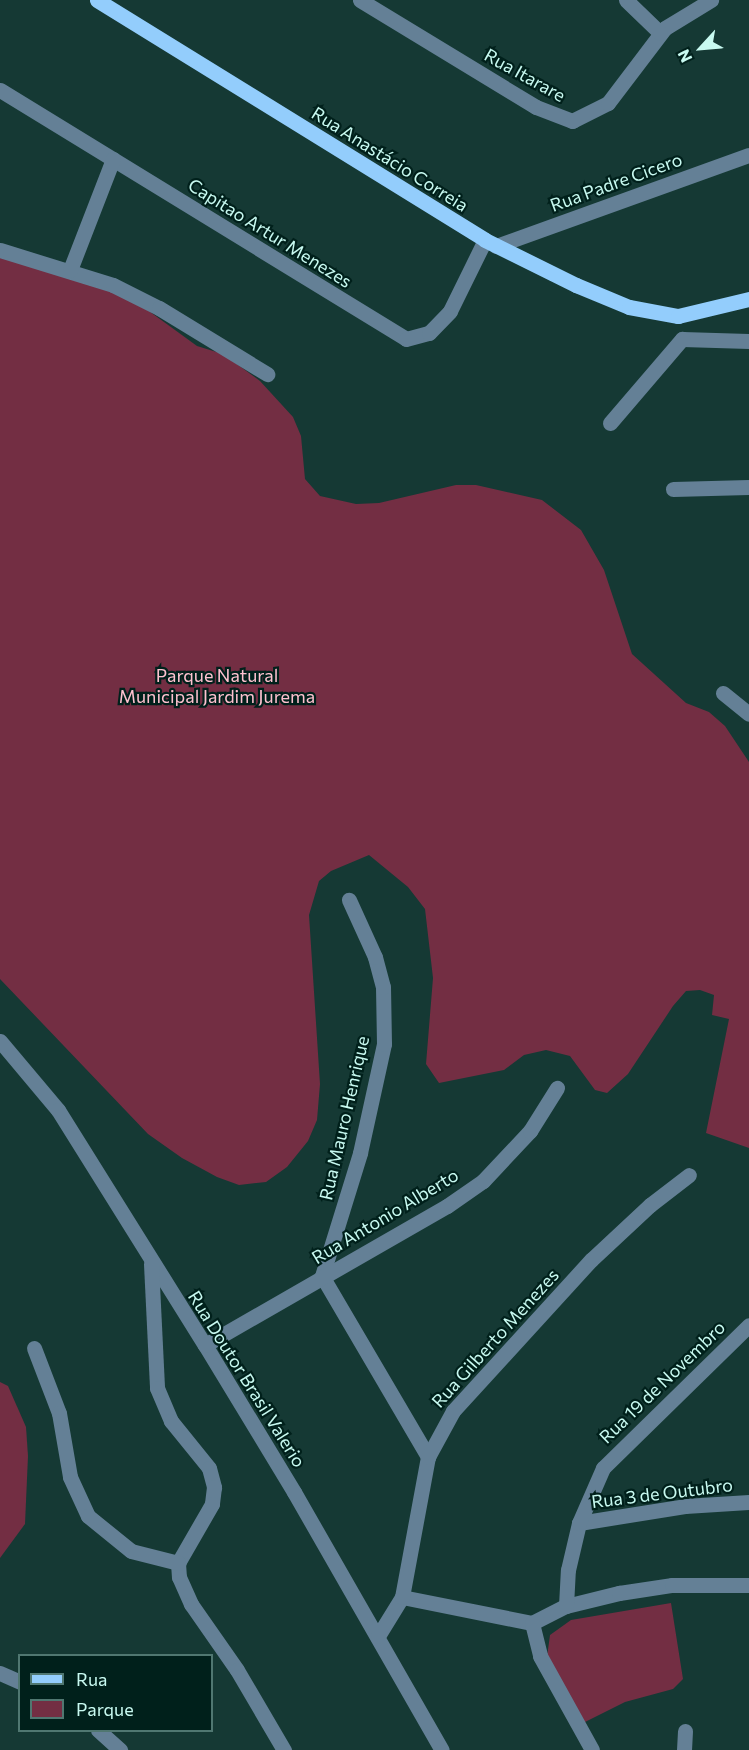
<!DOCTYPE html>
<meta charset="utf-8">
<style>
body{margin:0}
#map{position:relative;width:749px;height:1750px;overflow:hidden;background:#153934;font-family:Commissioner,sans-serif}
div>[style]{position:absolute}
.green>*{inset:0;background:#732e43}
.minor>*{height:15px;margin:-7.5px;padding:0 7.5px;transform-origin:7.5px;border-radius:7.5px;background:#648096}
.major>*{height:15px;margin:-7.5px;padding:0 7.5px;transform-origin:7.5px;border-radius:7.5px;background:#93cdfc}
span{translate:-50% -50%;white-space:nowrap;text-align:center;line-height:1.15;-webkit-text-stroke:4.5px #00201b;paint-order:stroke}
.street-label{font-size:18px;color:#c8faf1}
.park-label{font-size:18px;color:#ffc2d0}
.legend{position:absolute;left:18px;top:1654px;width:195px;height:78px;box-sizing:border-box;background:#00201b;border:2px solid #507771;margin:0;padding:8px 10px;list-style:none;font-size:18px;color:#c8faf1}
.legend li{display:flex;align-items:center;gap:12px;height:30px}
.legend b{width:30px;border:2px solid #507771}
.north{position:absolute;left:671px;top:18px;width:60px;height:60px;-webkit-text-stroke:4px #00201b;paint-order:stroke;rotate:244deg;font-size:16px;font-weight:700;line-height:24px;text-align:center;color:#c8faf1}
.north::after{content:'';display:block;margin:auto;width:21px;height:27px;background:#c8faf1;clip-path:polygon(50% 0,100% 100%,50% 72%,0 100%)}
</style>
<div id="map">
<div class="green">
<div style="clip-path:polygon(0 255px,120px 290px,197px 346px,223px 354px,260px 381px,293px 417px,301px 436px,305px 479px,320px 496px,356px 504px,379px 503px,456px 485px,476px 485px,542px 500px,581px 530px,604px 570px,632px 654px,686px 703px,709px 712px,725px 726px,749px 762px,749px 1148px,706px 1133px,729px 1019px,712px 1015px,714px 995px,700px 990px,686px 991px,673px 1006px,628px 1074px,607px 1093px,595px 1090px,570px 1056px,546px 1050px,524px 1055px,504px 1070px,439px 1083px,426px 1064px,433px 978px,425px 909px,408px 887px,369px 855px,331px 871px,319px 881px,309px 915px,320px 1084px,317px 1120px,308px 1141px,287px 1167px,266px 1182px,239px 1185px,217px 1177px,182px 1158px,148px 1134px,0 979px)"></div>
<div style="clip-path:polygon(0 1382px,8px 1386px,26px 1427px,28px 1456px,25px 1524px,0 1558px)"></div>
<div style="clip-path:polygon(671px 1603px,683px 1679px,673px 1689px,625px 1702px,583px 1723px,547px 1657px,550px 1635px,571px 1620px)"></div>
</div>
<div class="minor">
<div style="left:360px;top:0;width:206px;rotate:31.3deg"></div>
<div style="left:536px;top:107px;width:39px;rotate:21deg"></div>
<div style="left:572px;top:121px;width:40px;rotate:-26.6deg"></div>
<div style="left:608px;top:103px;width:94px;rotate:-52.8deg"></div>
<div style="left:665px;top:28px;width:54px;rotate:-31.3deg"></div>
<div style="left:626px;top:0;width:47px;rotate:44.1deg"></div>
<div style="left:0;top:90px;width:476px;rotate:31.5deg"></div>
<div style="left:406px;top:339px;width:24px;rotate:-15deg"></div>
<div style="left:429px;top:333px;width:30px;rotate:-46deg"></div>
<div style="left:450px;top:311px;width:79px;rotate:-63.8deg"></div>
<div style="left:496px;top:246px;width:269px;rotate:-19.8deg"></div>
<div style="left:0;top:250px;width:118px;rotate:17.2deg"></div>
<div style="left:113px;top:285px;width:51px;rotate:26.6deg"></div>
<div style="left:159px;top:308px;width:127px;rotate:31.4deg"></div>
<div style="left:70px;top:270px;width:119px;rotate:-68.8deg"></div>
<div style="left:682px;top:339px;width:67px;rotate:1.7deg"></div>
<div style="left:610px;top:423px;width:111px;rotate:-49.4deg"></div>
<div style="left:673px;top:489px;width:76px;rotate:-1.5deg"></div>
<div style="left:723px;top:693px;width:33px;rotate:39deg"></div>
<div style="left:0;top:1041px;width:90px;rotate:50deg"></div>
<div style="left:58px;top:1110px;width:277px;rotate:58deg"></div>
<div style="left:205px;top:1345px;width:172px;rotate:58.8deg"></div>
<div style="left:294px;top:1492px;width:297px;rotate:60.2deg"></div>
<div style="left:151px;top:1264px;width:124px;rotate:87.2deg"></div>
<div style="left:157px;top:1388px;width:36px;rotate:67deg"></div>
<div style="left:171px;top:1421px;width:60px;rotate:51deg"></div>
<div style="left:209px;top:1468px;width:20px;rotate:75deg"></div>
<div style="left:214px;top:1487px;width:17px;rotate:97deg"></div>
<div style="left:212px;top:1504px;width:68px;rotate:120deg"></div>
<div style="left:178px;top:1563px;width:14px;rotate:86deg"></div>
<div style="left:179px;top:1577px;width:30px;rotate:66deg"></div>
<div style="left:191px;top:1604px;width:80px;rotate:55.1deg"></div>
<div style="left:237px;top:1670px;width:93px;rotate:59.6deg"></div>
<div style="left:322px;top:1276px;width:129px;rotate:-72.8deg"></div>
<div style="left:360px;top:1153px;width:112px;rotate:-77.6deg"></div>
<div style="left:384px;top:1044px;width:57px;rotate:-91deg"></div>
<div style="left:383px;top:987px;width:31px;rotate:-105deg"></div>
<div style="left:375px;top:957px;width:63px;rotate:-114.5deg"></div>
<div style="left:322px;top:1276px;width:210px;rotate:59.6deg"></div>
<div style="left:205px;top:1345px;width:279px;rotate:-29.9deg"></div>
<div style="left:447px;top:1206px;width:44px;rotate:-34.8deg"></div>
<div style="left:483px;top:1181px;width:69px;rotate:-46.8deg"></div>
<div style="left:530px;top:1131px;width:51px;rotate:-57.9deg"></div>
<div style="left:34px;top:1348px;width:70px;rotate:69deg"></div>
<div style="left:59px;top:1413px;width:65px;rotate:80.2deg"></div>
<div style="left:70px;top:1477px;width:43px;rotate:65.2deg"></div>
<div style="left:88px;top:1516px;width:55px;rotate:39.1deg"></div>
<div style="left:131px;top:1551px;width:49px;rotate:14.3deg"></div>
<div style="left:579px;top:1523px;width:107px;rotate:-9.1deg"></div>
<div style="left:685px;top:1506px;width:64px;rotate:-3.6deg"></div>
<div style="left:402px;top:1597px;width:133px;rotate:11.3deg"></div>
<div style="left:532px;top:1623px;width:38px;rotate:-27deg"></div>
<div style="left:566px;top:1606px;width:55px;rotate:-13.8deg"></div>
<div style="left:619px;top:1593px;width:54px;rotate:-8.6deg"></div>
<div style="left:672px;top:1585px;width:77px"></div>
<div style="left:566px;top:1606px;width:36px;rotate:-87deg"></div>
<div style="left:568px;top:1570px;width:48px;rotate:-76.8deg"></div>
<div style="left:579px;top:1523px;width:60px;rotate:-66.4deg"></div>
<div style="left:603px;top:1468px;width:204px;rotate:-44.4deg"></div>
<div style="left:532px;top:1623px;width:34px;rotate:76deg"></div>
<div style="left:540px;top:1656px;width:107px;rotate:61deg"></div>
<div style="left:378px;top:1636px;width:46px;rotate:-58.4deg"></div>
<div style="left:402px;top:1597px;width:142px;rotate:-79.5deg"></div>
<div style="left:428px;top:1457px;width:52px;rotate:-61.5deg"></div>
<div style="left:453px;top:1411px;width:205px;rotate:-47.6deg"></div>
<div style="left:591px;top:1260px;width:81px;rotate:-43deg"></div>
<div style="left:650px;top:1205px;width:49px;rotate:-37.6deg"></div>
<div style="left:0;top:1673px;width:22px;rotate:24deg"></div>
<div style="left:98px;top:1730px;width:30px;rotate:42deg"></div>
<div style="left:684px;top:1750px;width:19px;rotate:-87deg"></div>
</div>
<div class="major">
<div style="left:97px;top:0;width:456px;rotate:31.7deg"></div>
<div style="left:485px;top:240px;width:102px;rotate:26.3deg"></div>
<div style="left:576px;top:285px;width:57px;rotate:22.5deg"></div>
<div style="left:629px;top:307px;width:50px;rotate:10.4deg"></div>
<div style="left:678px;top:316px;width:73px;rotate:-13.5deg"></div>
</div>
<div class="street-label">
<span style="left:525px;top:75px;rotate:29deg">Rua Itarare</span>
<span style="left:390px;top:159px;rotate:32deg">Rua Anastácio Correia</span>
<span style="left:616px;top:182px;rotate:-20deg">Rua Padre Cicero</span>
<span style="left:270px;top:233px;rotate:32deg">Capitao Artur Menezes</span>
<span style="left:344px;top:1118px;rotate:-77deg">Rua Mauro Henrique</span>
<span style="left:385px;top:1216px;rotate:-31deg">Rua Antonio Alberto</span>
<span style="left:495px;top:1338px;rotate:-48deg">Rua Gilberto Menezes</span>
<span style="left:247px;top:1379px;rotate:58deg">Rua Doutor Brasil Valerio</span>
<span style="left:662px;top:1382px;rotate:-44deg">Rua 19 de Novembro</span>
<span style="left:662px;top:1493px;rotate:-7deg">Rua 3 de Outubro</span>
</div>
<div class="park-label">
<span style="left:217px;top:686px">Parque Natural<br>Municipal Jardim Jurema</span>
</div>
<ul class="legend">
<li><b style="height:8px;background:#93cdfc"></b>Rua</li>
<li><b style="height:16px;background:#732e43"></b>Parque</li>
</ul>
<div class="north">N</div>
</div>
